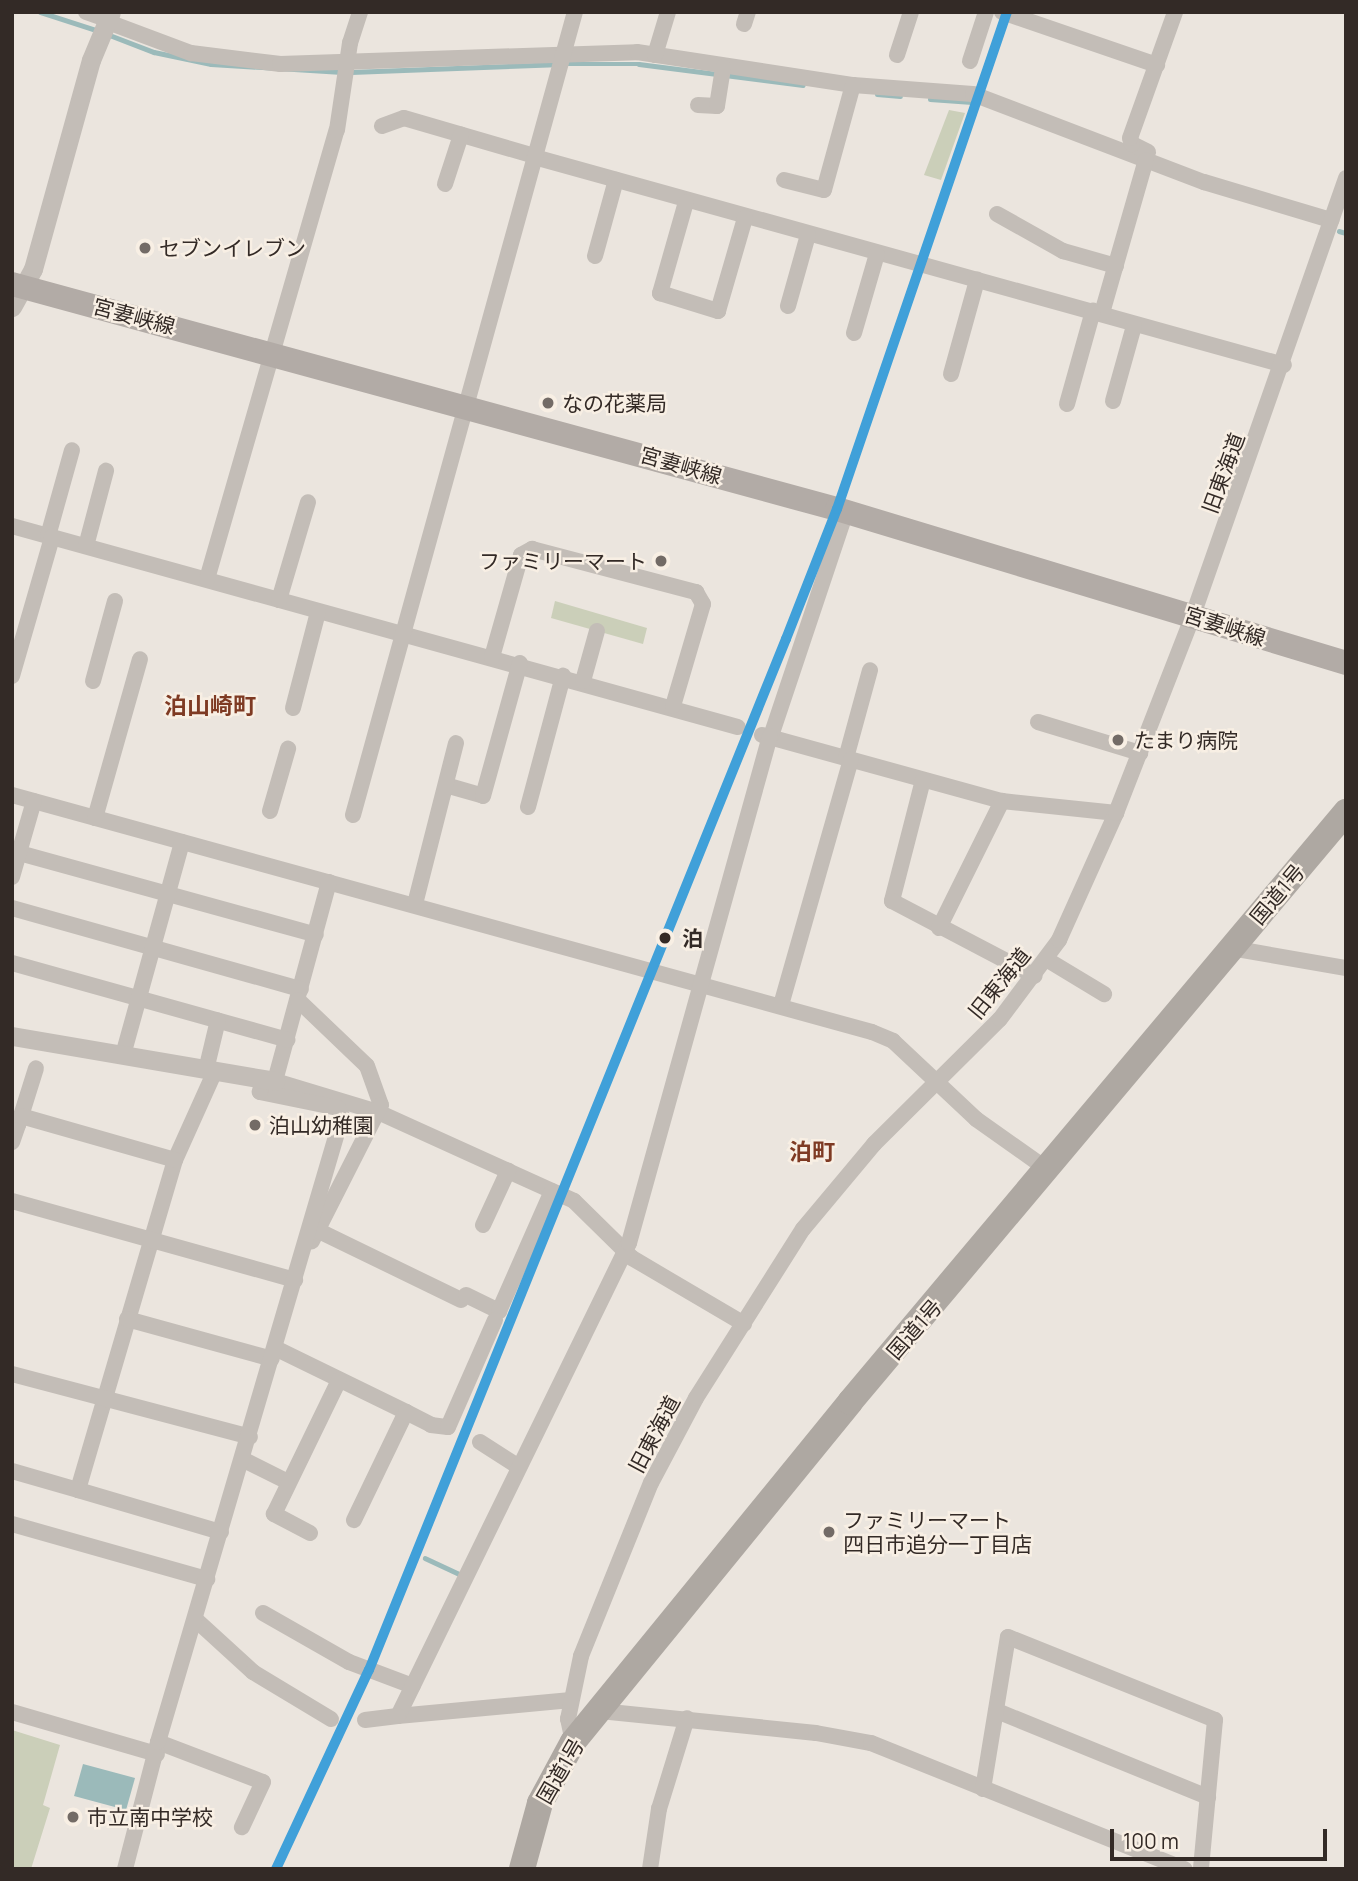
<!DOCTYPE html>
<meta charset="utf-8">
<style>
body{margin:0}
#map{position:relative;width:1358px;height:1881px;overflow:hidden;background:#ebe5de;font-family:Manrope,"Noto Sans JP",sans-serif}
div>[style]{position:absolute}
.green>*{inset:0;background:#cbcfb9}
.water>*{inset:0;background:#9bbaba}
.stream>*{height:4.5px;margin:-2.25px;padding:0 2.25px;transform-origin:2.25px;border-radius:2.25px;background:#9bbaba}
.minor>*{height:16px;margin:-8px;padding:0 8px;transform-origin:8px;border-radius:8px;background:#c3bdb7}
.tertiary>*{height:19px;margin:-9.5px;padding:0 9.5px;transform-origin:9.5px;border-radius:9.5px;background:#c3bdb7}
.primary>*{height:24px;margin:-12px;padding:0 12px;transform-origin:12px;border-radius:12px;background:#b2aba6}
.trunk>*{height:26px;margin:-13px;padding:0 13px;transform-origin:13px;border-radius:13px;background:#aea8a2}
.rail-1>*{height:10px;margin:-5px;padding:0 5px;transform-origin:5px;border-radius:5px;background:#40a0d9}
.dots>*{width:19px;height:19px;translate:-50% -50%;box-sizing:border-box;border:4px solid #f8efe4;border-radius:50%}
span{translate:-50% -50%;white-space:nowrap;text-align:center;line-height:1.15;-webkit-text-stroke:5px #f8efe4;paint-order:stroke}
.poi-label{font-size:21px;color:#332a26}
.left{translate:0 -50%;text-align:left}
.right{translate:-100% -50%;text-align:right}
.street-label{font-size:21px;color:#332a26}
.stop-label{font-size:21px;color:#332a26;font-weight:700}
.neighbourhood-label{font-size:23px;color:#7e3a23;font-weight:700}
.frame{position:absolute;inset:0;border:14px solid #332a26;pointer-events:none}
.scale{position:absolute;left:1110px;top:1829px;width:217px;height:32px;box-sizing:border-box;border:4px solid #332a26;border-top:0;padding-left:9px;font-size:21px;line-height:24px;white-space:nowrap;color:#332a26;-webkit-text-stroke:5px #f8efe4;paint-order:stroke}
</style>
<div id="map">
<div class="green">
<div style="clip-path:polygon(949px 110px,965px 113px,941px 180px,924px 175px)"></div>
<div style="clip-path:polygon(555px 601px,647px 628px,643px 644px,551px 618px)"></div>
<div style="clip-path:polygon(12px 1730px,60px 1745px,43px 1805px,50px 1808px,31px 1869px,12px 1869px)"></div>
</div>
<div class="water">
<div style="clip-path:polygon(83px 1764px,135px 1778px,126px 1810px,74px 1796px)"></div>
</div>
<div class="stream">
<div style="left:40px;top:12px;width:62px;rotate:17.9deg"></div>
<div style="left:107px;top:34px;width:50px;rotate:21deg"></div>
<div style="left:154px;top:52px;width:58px;rotate:11.9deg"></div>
<div style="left:211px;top:64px;width:131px;rotate:3.5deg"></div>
<div style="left:564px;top:64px;width:75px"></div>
<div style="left:639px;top:64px;width:165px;rotate:7.3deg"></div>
<div style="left:351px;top:72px;width:204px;rotate:-2.2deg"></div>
<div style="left:877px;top:94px;width:23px;rotate:5deg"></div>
<div style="left:930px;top:99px;width:42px;rotate:4.1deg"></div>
<div style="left:1339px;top:231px;width:7px;rotate:16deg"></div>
<div style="left:425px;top:1558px;width:38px;rotate:25deg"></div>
</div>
<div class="minor">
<div style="left:86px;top:12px;width:24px;rotate:19deg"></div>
<div style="left:1002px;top:12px;width:164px;rotate:18.9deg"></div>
<div style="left:108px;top:22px;width:89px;rotate:20.5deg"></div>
<div style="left:191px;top:53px;width:90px;rotate:7deg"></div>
<div style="left:280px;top:64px;width:357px;rotate:-1.9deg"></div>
<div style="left:637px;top:52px;width:219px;rotate:8.7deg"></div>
<div style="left:853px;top:85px;width:120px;rotate:4.3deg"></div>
<div style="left:973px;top:94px;width:247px;rotate:20.9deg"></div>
<div style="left:1204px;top:182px;width:133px;rotate:16.7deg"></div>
<div style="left:744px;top:24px;width:13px;rotate:-72deg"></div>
<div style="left:655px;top:55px;width:45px;rotate:-73.2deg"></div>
<div style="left:897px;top:55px;width:45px;rotate:-72deg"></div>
<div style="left:970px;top:61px;width:52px;rotate:-71.9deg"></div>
<div style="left:698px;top:105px;width:19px;rotate:3deg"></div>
<div style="left:717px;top:106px;width:39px;rotate:-81deg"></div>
<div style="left:382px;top:126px;width:23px;rotate:-20deg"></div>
<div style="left:404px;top:118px;width:140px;rotate:16.2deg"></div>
<div style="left:1148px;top:152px;width:18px;rotate:-153deg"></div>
<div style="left:1132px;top:144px;width:6px;rotate:-108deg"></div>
<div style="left:1130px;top:138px;width:134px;rotate:-70.3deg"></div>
<div style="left:538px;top:158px;width:774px;rotate:15.51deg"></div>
<div style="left:784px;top:180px;width:41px;rotate:14deg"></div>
<div style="left:824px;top:190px;width:109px;rotate:-74.6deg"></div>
<div style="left:445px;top:184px;width:52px;rotate:-71.9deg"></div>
<div style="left:686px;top:202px;width:95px;rotate:105.9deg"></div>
<div style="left:660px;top:293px;width:61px;rotate:17.2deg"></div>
<div style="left:718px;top:311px;width:97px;rotate:-73.8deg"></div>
<div style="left:997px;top:214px;width:76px;rotate:29.3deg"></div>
<div style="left:1063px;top:251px;width:55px;rotate:15.8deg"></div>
<div style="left:595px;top:256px;width:79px;rotate:-74.6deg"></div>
<div style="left:788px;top:306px;width:74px;rotate:-74.3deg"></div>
<div style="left:1102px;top:313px;width:159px;rotate:-74deg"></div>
<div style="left:854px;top:333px;width:82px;rotate:-73.8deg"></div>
<div style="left:951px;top:374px;width:98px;rotate:-74.5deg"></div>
<div style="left:1113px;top:401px;width:78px;rotate:-74.4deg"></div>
<div style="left:1067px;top:404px;width:97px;rotate:-74.4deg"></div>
<div style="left:12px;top:526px;width:753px;rotate:15.48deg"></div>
<div style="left:48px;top:536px;width:89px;rotate:-74.4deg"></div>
<div style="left:86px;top:546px;width:78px;rotate:-75.1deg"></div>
<div style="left:207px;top:579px;width:467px;rotate:-73.9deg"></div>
<div style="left:337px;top:130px;width:88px;rotate:-81.5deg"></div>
<div style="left:350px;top:43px;width:33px;rotate:-72deg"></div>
<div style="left:279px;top:600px;width:102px;rotate:-73.5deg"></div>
<div style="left:492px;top:657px;width:106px;rotate:-74.1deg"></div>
<div style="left:521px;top:555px;width:13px;rotate:-29deg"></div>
<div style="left:532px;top:549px;width:170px;rotate:14.7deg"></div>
<div style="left:696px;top:592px;width:14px;rotate:60deg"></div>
<div style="left:703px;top:604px;width:106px;rotate:106.4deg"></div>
<div style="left:12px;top:676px;width:145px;rotate:-73.9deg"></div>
<div style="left:93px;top:681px;width:83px;rotate:-74.6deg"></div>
<div style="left:583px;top:681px;width:52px;rotate:-74.4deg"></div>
<div style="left:293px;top:708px;width:99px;rotate:-75.4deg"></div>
<div style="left:1038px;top:722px;width:107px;rotate:16.9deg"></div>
<div style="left:762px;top:735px;width:249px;rotate:15.4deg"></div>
<div style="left:1002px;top:801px;width:115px;rotate:6deg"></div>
<div style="left:771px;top:736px;width:236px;rotate:-71.5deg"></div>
<div style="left:846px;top:758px;width:91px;rotate:-74.7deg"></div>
<div style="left:923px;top:780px;width:125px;rotate:104.4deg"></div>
<div style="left:892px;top:901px;width:161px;rotate:27.7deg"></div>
<div style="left:449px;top:786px;width:35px;rotate:16deg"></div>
<div style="left:483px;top:796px;width:138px;rotate:-74.5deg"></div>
<div style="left:12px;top:795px;width:892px;rotate:15.41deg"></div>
<div style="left:872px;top:1032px;width:23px;rotate:23deg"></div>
<div style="left:893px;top:1041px;width:114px;rotate:43.2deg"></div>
<div style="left:976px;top:1119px;width:88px;rotate:35.3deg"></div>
<div style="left:528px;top:807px;width:136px;rotate:-75deg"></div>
<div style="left:270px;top:811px;width:65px;rotate:-73.8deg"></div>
<div style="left:353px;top:815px;width:833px;rotate:-74.55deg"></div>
<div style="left:95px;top:818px;width:165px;rotate:-74.2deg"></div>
<div style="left:12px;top:851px;width:315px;rotate:15.4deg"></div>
<div style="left:12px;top:877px;width:79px;rotate:-73.9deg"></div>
<div style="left:329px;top:882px;width:206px;rotate:105.2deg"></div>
<div style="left:275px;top:1081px;width:108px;rotate:16.8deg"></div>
<div style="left:378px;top:1112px;width:215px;rotate:24.4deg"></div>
<div style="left:574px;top:1201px;width:81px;rotate:44.5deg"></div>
<div style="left:632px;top:1258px;width:130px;rotate:30.5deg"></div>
<div style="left:415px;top:904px;width:166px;rotate:-75.7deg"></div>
<div style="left:12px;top:908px;width:300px;rotate:15.7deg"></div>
<div style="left:939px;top:928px;width:142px;rotate:-63.6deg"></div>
<div style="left:1231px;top:948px;width:117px;rotate:9.9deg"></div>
<div style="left:1046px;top:959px;width:68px;rotate:31.1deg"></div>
<div style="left:12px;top:963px;width:286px;rotate:15.6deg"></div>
<div style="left:298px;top:1000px;width:95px;rotate:43.7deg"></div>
<div style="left:367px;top:1066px;width:41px;rotate:70.3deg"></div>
<div style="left:381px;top:1105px;width:153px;rotate:116.9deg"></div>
<div style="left:781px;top:1005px;width:255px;rotate:-74.1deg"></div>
<div style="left:123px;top:1055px;width:221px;rotate:-74.5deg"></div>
<div style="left:206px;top:1070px;width:51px;rotate:-76.5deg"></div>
<div style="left:215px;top:1071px;width:98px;rotate:114.2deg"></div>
<div style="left:175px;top:1160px;width:344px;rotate:106.4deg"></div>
<div style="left:78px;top:1490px;width:149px;rotate:16.4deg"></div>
<div style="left:21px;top:1116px;width:50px;rotate:-72.6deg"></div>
<div style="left:12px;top:1123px;width:6px;rotate:18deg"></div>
<div style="left:18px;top:1125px;width:18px;rotate:109deg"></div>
<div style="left:18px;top:1125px;width:9px;rotate:-72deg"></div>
<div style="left:21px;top:1116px;width:160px;rotate:15.9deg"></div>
<div style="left:12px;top:1201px;width:294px;rotate:15.6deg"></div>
<div style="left:483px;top:1225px;width:60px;rotate:-65.2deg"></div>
<div style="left:319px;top:1231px;width:158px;rotate:25.9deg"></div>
<div style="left:466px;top:1295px;width:37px;rotate:26deg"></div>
<div style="left:499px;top:1311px;width:131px;rotate:-66.2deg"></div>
<div style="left:127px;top:1319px;width:150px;rotate:15.4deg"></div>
<div style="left:275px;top:1348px;width:146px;rotate:26deg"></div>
<div style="left:406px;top:1412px;width:120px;rotate:115.7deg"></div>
<div style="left:12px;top:1374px;width:246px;rotate:14.8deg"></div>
<div style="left:406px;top:1412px;width:28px;rotate:27deg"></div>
<div style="left:431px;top:1425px;width:17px;rotate:7deg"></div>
<div style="left:448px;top:1427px;width:117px;rotate:-66.3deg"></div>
<div style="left:480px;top:1442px;width:46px;rotate:32.7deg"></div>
<div style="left:244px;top:1460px;width:49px;rotate:26.6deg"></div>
<div style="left:12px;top:1471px;width:69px;rotate:16.1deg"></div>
<div style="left:12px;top:1524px;width:203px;rotate:15.8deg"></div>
<div style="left:310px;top:1533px;width:41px;rotate:-152.2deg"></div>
<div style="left:274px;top:1514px;width:149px;rotate:-64.1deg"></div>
<div style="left:263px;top:1613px;width:99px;rotate:29.7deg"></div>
<div style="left:349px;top:1662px;width:68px;rotate:20.6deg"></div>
<div style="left:195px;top:1619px;width:79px;rotate:42.4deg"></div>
<div style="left:253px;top:1672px;width:91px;rotate:31.1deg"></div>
<div style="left:571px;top:1700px;width:174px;rotate:174.7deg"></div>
<div style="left:398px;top:1716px;width:526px;rotate:-63.97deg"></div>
<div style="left:629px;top:1243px;width:526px;rotate:-74.46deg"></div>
<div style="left:600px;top:1711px;width:217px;rotate:5.8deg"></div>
<div style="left:816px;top:1733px;width:56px;rotate:10.3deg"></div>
<div style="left:871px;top:1743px;width:338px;rotate:21.9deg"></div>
<div style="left:997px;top:1711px;width:228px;rotate:22.2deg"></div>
<div style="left:12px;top:1712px;width:151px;rotate:16.2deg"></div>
<div style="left:365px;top:1720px;width:33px;rotate:-7deg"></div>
<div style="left:158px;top:1742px;width:112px;rotate:20.9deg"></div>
<div style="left:263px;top:1782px;width:50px;rotate:115deg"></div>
<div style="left:573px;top:1742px;width:24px;rotate:-102deg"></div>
<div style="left:568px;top:1719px;width:64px;rotate:-78.3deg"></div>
<div style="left:581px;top:1656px;width:187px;rotate:-68deg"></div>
<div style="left:651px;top:1483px;width:96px;rotate:-62.1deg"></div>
<div style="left:696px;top:1398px;width:200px;rotate:-57.7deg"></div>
<div style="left:803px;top:1229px;width:111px;rotate:-50.1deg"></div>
<div style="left:874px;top:1144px;width:177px;rotate:-44.8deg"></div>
<div style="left:1000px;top:1019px;width:99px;rotate:-53.2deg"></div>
<div style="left:1059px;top:940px;width:139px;rotate:-65.8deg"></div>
<div style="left:1116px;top:813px;width:212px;rotate:-68.7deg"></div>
<div style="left:1193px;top:615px;width:463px;rotate:-70.7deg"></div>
<div style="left:983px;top:1789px;width:154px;rotate:-80.7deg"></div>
<div style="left:1008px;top:1637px;width:223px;rotate:21.8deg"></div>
<div style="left:1215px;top:1720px;width:150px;rotate:95.4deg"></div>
<div style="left:125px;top:1869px;width:131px;rotate:-75.4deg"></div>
<div style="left:158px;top:1742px;width:652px;rotate:-73.62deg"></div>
<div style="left:342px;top:1116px;width:9px;rotate:-117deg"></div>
<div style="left:338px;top:1108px;width:80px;rotate:-168.4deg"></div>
<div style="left:260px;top:1092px;width:13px;rotate:-81deg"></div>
<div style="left:650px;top:1869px;width:61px;rotate:-81.5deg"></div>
<div style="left:659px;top:1809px;width:95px;rotate:-72.9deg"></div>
</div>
<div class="tertiary">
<div style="left:12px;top:307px;width:43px;rotate:-61.1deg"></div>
<div style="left:33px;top:269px;width:217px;rotate:-74.5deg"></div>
<div style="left:91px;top:60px;width:52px;rotate:-67.4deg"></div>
<div style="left:12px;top:1036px;width:267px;rotate:9.7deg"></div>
</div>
<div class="primary">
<div style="left:12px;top:284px;width:855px;rotate:15.26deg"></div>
<div style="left:837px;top:509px;width:532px;rotate:16.83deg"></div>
</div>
<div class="trunk">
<div style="left:522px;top:1869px;width:68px;rotate:-74.7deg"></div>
<div style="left:540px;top:1803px;width:69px;rotate:-61.6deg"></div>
<div style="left:573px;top:1742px;width:439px;rotate:-50.8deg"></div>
<div style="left:850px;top:1402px;width:771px;rotate:-49.95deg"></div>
</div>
<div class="rail-1">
<div style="left:276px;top:1869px;width:220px;rotate:-65deg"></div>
<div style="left:369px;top:1670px;width:1112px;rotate:-67.98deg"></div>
<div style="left:786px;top:639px;width:140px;rotate:-68.6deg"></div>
<div style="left:837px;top:509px;width:525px;rotate:-71.12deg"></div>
</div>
<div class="dots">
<div style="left:145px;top:248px;background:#736b66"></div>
<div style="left:548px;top:403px;background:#736b66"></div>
<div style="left:661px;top:561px;background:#736b66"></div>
<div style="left:1118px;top:740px;background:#736b66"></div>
<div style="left:665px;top:938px;background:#332a26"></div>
<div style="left:255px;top:1125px;background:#736b66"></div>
<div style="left:829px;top:1532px;background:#736b66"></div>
<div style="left:73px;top:1817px;background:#736b66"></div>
</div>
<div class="poi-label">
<span class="left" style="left:159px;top:248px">セブンイレブン</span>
<span class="left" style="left:562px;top:403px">なの花薬局</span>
<span class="right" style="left:647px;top:561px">ファミリーマート</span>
<span class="left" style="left:1134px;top:740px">たまり病院</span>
<span class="left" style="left:269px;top:1125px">泊山幼稚園</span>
<span class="left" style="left:843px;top:1532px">ファミリーマート<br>四日市追分一丁目店</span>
<span class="left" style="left:87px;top:1817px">市立南中学校</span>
</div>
<div class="street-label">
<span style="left:134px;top:316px;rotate:15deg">宮妻峡線</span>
<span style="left:681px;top:465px;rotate:16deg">宮妻峡線</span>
<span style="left:1223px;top:473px;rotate:-70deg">旧東海道</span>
<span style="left:1225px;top:626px;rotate:18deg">宮妻峡線</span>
<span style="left:1277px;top:894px;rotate:-50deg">国道1号</span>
<span style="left:999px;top:983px;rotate:-51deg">旧東海道</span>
<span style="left:914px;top:1329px;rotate:-49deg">国道1号</span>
<span style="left:654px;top:1434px;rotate:-62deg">旧東海道</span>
<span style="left:560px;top:1771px;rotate:-60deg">国道1号</span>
</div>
<div class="stop-label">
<span class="left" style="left:682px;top:938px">泊</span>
</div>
<div class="neighbourhood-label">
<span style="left:210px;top:705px">泊山崎町</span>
<span style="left:812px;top:1151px">泊町</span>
</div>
<div class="frame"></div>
<div class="scale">100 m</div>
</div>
